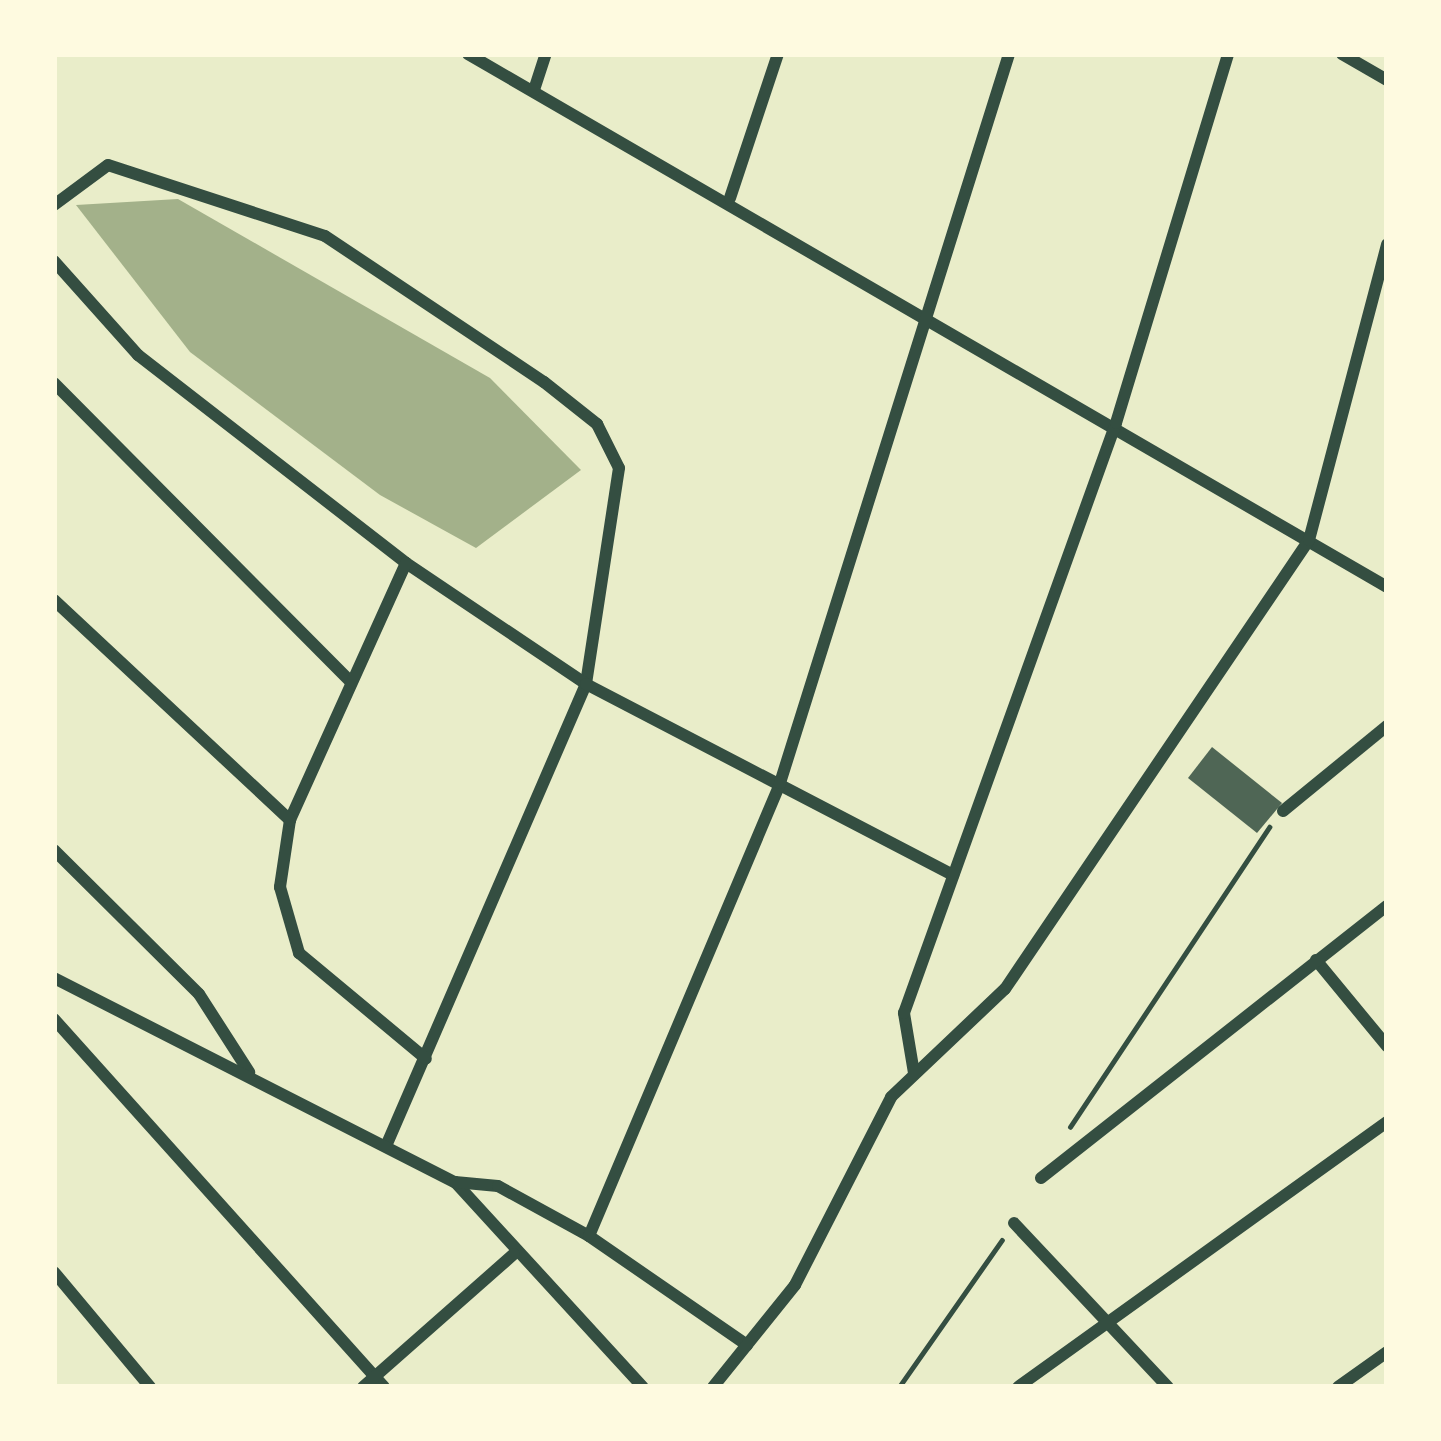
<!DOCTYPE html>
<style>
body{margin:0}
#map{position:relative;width:1441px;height:1441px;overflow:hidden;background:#e9edc9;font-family:Karla,sans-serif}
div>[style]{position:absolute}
.water>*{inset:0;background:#a3b18a}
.building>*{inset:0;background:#4f6655}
.path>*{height:4.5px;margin:-2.25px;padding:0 2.25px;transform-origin:2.25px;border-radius:2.25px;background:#344e41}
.minor>*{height:12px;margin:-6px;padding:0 6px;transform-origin:6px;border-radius:6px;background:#344e41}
span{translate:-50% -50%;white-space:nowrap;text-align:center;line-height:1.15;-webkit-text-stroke:10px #fefae0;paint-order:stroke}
.frame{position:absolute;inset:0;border:57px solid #fefae0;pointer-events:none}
</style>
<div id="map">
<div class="water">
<div style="clip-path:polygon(178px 199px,490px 378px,581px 470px,476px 548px,380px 495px,190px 352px,76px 205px)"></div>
</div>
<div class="building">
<div style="clip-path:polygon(1212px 747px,1282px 803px,1257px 833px,1188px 778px)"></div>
</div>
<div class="path">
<div style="left:1070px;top:1127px;width:360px;rotate:-56.4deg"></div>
<div style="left:899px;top:1387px;width:179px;rotate:-55deg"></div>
</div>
<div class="minor">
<div style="left:468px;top:54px;width:1062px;rotate:30.11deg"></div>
<div style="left:1342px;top:54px;width:52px;rotate:30deg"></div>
<div style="left:534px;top:90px;width:38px;rotate:-72deg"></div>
<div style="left:730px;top:198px;width:152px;rotate:-71.6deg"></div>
<div style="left:54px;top:205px;width:67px;rotate:-36.5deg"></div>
<div style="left:108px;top:165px;width:228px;rotate:18.1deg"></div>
<div style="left:325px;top:236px;width:263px;rotate:33.7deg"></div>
<div style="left:544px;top:382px;width:68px;rotate:38.4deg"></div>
<div style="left:597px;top:424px;width:49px;rotate:63.4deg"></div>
<div style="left:619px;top:468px;width:219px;rotate:98.7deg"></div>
<div style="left:586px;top:684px;width:499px;rotate:113.4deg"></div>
<div style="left:54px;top:261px;width:126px;rotate:48.2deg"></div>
<div style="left:138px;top:355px;width:339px;rotate:37.8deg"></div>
<div style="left:406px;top:563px;width:217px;rotate:33.9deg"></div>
<div style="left:586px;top:684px;width:414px;rotate:27.5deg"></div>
<div style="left:54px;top:383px;width:421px;rotate:45.2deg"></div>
<div style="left:406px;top:563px;width:282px;rotate:114.3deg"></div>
<div style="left:290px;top:820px;width:68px;rotate:98.5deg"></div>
<div style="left:280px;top:887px;width:69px;rotate:73.9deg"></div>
<div style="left:299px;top:953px;width:165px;rotate:39.8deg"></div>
<div style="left:54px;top:600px;width:323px;rotate:43deg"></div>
<div style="left:1283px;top:811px;width:134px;rotate:-39.3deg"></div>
<div style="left:54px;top:850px;width:204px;rotate:44.8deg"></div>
<div style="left:199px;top:994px;width:93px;rotate:57.3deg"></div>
<div style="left:1316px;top:960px;width:112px;rotate:50.5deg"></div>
<div style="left:54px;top:978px;width:450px;rotate:27deg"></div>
<div style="left:455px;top:1182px;width:278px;rotate:47.5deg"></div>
<div style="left:54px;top:1019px;width:494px;rotate:48.1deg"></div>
<div style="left:914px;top:1073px;width:61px;rotate:-99.5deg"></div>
<div style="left:904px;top:1013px;width:627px;rotate:-70.24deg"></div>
<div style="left:1116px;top:423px;width:386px;rotate:-73.1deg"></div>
<div style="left:1041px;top:1178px;width:440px;rotate:-38.2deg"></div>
<div style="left:455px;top:1182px;width:43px;rotate:5.3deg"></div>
<div style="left:498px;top:1186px;width:104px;rotate:28.8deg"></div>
<div style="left:589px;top:1236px;width:192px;rotate:34.6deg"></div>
<div style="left:1014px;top:1223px;width:225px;rotate:46.8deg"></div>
<div style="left:589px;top:1236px;width:492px;rotate:-67.1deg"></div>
<div style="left:780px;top:783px;width:764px;rotate:-72.56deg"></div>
<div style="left:54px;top:1272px;width:150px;rotate:50.1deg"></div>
<div style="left:363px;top:1387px;width:201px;rotate:-41.4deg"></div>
<div style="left:713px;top:1387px;width:131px;rotate:-51.2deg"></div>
<div style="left:795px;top:1285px;width:211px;rotate:-62.9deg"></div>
<div style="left:891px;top:1097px;width:157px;rotate:-43.5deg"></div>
<div style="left:1005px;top:989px;width:542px;rotate:-55.9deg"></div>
<div style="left:1309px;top:540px;width:306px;rotate:-75.2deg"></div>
<div style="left:1018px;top:1387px;width:454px;rotate:-35.7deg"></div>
<div style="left:1338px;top:1387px;width:60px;rotate:-35.5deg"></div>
</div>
<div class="frame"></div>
</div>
